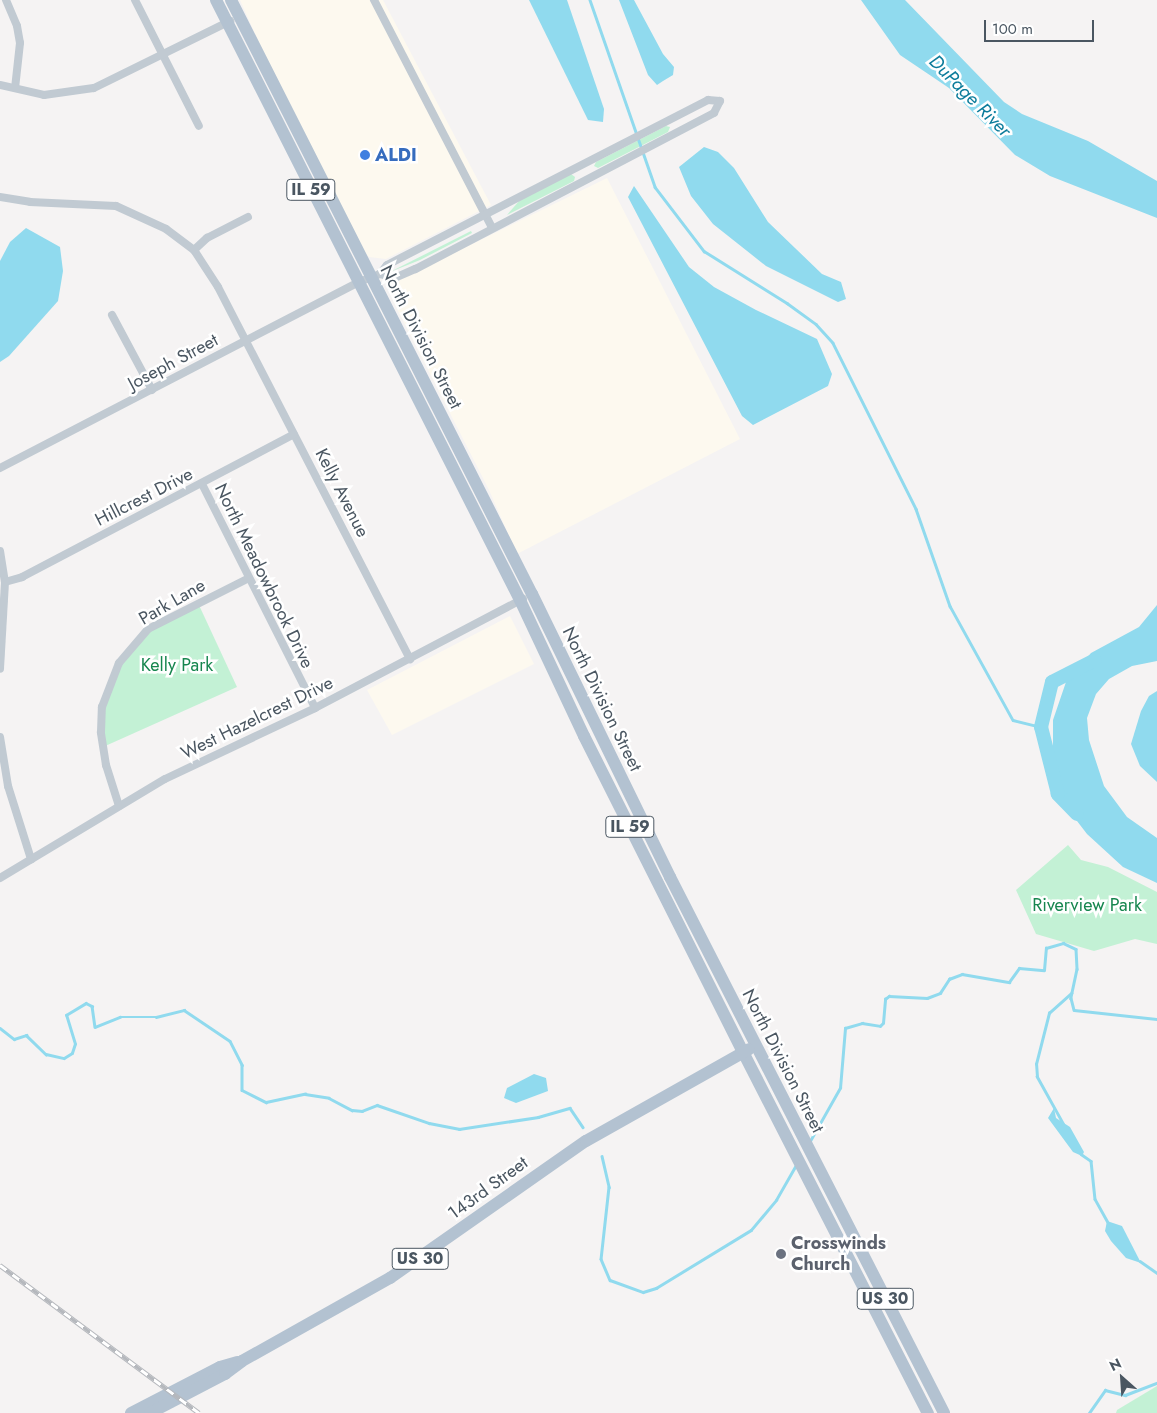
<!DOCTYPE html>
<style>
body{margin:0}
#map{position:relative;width:1157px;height:1413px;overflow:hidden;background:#f5f3f3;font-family:Jost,sans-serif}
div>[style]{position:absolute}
.commercial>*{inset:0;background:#fdf9ef}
.green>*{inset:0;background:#c3f1d5}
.water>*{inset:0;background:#90daee}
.stream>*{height:2.5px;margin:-1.25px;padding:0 1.25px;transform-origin:1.25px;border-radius:1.25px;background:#90daee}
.river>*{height:14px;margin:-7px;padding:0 7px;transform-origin:7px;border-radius:7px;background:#90daee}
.minor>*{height:8px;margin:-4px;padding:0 4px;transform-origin:4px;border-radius:4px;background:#c1cad2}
.primary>*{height:12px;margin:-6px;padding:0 6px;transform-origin:6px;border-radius:6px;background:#b3c2d1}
.rail>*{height:4.5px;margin-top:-2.25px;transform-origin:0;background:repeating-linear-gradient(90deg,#fff 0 8px,#b5b8bd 0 16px);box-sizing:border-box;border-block:1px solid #b5b8bd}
.dots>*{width:14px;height:14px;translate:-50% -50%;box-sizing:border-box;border:2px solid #fff;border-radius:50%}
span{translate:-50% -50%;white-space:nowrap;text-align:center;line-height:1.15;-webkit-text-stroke:5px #fff;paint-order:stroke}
.shield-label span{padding:1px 4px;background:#fff;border:1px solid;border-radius:4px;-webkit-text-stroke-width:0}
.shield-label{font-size:16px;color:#4a5661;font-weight:700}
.shop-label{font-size:18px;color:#366cbe;font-weight:700}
.left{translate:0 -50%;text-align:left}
.street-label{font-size:18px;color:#4a5661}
.park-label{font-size:18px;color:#17864f}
.worship-label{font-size:18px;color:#5b616d;font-weight:700}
.water-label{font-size:19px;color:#0c7c9b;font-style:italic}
.north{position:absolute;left:1097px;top:1353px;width:50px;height:50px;-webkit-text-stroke:4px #fff;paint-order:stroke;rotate:334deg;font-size:14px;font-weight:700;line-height:20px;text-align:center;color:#4a5661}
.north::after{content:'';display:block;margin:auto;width:18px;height:22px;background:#4a5661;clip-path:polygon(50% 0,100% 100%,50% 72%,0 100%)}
.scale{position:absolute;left:984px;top:20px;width:110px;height:22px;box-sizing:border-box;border:2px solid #4a5661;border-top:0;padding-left:6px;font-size:15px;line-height:18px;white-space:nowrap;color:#4a5661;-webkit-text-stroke:4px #fff;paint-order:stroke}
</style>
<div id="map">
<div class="commercial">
<div style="clip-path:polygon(240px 0,383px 0,491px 205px,386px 259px,369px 257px,363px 251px,264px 54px)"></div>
<div style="clip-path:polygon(607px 178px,740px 439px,517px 554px,489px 490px,393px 301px,394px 288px,401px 279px)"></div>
<div style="clip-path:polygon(510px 616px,534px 664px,392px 735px,367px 690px)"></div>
</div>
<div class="green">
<div style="clip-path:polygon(666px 126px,670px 127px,668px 132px,598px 168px,594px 166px,596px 162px)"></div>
<div style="clip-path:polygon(571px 174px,575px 177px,574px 181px,507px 215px,520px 200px)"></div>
<div style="clip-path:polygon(471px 231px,472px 233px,420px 260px,390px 272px)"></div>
<div style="clip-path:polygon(198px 603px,237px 687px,103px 747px,102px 707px,119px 663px,148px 629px)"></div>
<div style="clip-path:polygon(1068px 845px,1081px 860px,1108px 867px,1157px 892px,1157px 944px,1135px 939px,1094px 951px,1036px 934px,1016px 890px)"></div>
<div style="clip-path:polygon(1157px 1386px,1157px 1413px,1116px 1413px,1117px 1410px)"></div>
</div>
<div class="water">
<div style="clip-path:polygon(529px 0,567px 0,604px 109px,603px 122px,588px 120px)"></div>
<div style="clip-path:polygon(619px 0,634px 0,663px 54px,674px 67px,673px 75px,663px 81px,657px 85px,648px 75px)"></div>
<div style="clip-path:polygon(861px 0,905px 0,1004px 102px,1022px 114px,1088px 141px,1157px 181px,1157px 218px,1050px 176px,1015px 155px,949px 88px,900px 55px)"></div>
<div style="clip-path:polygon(704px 147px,718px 152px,734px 168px,768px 222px,822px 274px,841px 282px,846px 299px,838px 302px,766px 266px,713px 224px,691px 196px,679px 167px)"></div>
<div style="clip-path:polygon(634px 186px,689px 267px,714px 287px,756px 310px,817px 339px,832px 374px,828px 386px,753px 425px,742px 416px,628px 197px)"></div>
<div style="clip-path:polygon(26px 228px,60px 247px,63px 271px,58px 301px,9px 356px,0 362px,0 261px,10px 242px)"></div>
<div style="clip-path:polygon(1157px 605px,1157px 661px,1132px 666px,1109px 679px,1096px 694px,1087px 718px,1089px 740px,1104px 786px,1127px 817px,1157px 838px,1157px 883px,1123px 867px,1087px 834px,1067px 808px,1056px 779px,1053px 755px,1053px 720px,1066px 682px,1091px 653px,1139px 627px)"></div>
<div style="clip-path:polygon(1157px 691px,1157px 782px,1140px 766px,1131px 744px,1141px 711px,1149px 696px)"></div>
<div style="clip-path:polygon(534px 1074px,546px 1078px,548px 1091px,516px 1103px,504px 1098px,507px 1088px)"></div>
<div style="clip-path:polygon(1054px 1108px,1056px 1118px,1070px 1127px,1084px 1152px,1082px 1156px,1073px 1152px,1048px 1118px)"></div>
<div style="clip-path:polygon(1107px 1221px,1122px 1226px,1141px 1263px,1126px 1258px,1111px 1241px,1105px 1231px)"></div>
</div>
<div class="stream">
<div style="left:590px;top:0;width:198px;rotate:70.8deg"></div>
<div style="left:655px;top:187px;width:81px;rotate:52.6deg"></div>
<div style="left:704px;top:251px;width:98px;rotate:32.1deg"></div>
<div style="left:787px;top:303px;width:36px;rotate:36deg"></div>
<div style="left:816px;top:324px;width:25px;rotate:48deg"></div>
<div style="left:833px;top:343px;width:186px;rotate:63.4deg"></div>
<div style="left:916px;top:509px;width:103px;rotate:70.7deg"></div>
<div style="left:950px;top:606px;width:130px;rotate:61.1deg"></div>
<div style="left:1013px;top:720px;width:29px;rotate:14deg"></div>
<div style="left:0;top:1028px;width:18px;rotate:38deg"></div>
<div style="left:14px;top:1039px;width:13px;rotate:-18deg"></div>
<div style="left:26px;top:1035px;width:28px;rotate:44deg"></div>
<div style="left:46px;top:1054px;width:18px;rotate:13deg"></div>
<div style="left:64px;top:1058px;width:9px;rotate:-32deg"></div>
<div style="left:72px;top:1053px;width:9px;rotate:-72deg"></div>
<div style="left:75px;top:1044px;width:30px;rotate:-107deg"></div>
<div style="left:66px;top:1015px;width:23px;rotate:-31deg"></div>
<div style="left:86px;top:1003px;width:7px;rotate:27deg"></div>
<div style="left:92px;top:1006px;width:21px;rotate:82deg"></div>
<div style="left:95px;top:1027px;width:27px;rotate:-22deg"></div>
<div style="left:120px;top:1017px;width:36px"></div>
<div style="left:156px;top:1017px;width:29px;rotate:-14deg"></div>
<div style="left:184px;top:1010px;width:55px;rotate:34deg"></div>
<div style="left:230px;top:1041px;width:27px;rotate:63deg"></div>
<div style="left:242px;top:1065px;width:25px;rotate:90deg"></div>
<div style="left:242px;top:1090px;width:27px;rotate:27deg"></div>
<div style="left:266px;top:1102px;width:40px;rotate:-12deg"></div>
<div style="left:305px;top:1094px;width:24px;rotate:9deg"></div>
<div style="left:329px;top:1098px;width:26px;rotate:28deg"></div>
<div style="left:352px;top:1110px;width:10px;rotate:6deg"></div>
<div style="left:362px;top:1111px;width:16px;rotate:-22deg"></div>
<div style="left:377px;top:1105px;width:55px;rotate:19.1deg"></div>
<div style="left:429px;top:1123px;width:31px;rotate:11deg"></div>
<div style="left:459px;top:1129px;width:80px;rotate:-8.6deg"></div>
<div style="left:538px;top:1117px;width:33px;rotate:-16deg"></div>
<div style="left:570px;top:1108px;width:23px;rotate:56deg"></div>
<div style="left:1063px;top:1124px;width:54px;rotate:-119deg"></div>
<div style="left:1037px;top:1077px;width:13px;rotate:-94deg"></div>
<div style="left:1036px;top:1064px;width:53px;rotate:-75.7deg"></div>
<div style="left:1049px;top:1013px;width:30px;rotate:-42deg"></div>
<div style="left:810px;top:1141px;width:61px;rotate:-60.5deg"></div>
<div style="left:840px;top:1088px;width:60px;rotate:-85.2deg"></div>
<div style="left:845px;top:1028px;width:18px;rotate:-16deg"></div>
<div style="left:862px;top:1023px;width:18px;rotate:9deg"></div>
<div style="left:880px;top:1026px;width:4px;rotate:-45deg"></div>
<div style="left:883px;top:1023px;width:24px;rotate:-85deg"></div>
<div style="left:885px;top:999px;width:5px;rotate:-37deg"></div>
<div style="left:889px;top:996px;width:38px;rotate:3deg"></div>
<div style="left:927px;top:998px;width:14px;rotate:-21deg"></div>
<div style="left:940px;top:993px;width:17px;rotate:-57deg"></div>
<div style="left:949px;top:979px;width:14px;rotate:-21deg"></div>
<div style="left:962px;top:974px;width:48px;rotate:9.7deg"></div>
<div style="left:1009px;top:982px;width:17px;rotate:-54deg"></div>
<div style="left:1019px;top:968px;width:25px;rotate:5deg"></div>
<div style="left:1044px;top:970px;width:22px;rotate:-85deg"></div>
<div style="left:1046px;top:948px;width:18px;rotate:-16deg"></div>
<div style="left:1063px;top:943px;width:14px;rotate:25deg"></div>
<div style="left:1076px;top:949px;width:20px;rotate:87deg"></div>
<div style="left:1077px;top:969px;width:30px;rotate:102deg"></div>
<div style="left:1071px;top:998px;width:12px;rotate:76deg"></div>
<div style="left:1074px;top:1010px;width:83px;rotate:6.2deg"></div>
<div style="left:1081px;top:1154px;width:12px;rotate:35deg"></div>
<div style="left:1091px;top:1161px;width:38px;rotate:84deg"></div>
<div style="left:1095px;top:1199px;width:26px;rotate:61deg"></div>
<div style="left:602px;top:1156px;width:32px;rotate:77deg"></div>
<div style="left:609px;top:1187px;width:72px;rotate:96.3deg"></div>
<div style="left:601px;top:1259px;width:23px;rotate:67deg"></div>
<div style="left:610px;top:1280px;width:35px;rotate:20deg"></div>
<div style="left:643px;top:1292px;width:14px;rotate:-17deg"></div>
<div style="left:656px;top:1288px;width:111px;rotate:-31.4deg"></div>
<div style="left:751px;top:1230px;width:39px;rotate:-50deg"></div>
<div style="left:776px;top:1200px;width:40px;rotate:-60.3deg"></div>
<div style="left:1140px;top:1261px;width:21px;rotate:35deg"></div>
<div style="left:1089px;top:1413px;width:28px;rotate:-55deg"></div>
<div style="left:1105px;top:1390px;width:21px;rotate:14deg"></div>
<div style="left:1125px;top:1395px;width:34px;rotate:-21deg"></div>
</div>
<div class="river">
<div style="left:1077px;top:814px;width:28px;rotate:-134deg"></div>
<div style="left:1058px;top:794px;width:69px;rotate:-104.2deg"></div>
<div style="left:1041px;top:727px;width:46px;rotate:-76.3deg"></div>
<div style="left:1052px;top:682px;width:48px;rotate:-27.1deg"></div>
</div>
<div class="minor">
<div style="left:6px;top:0;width:28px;rotate:67deg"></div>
<div style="left:17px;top:26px;width:17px;rotate:80deg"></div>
<div style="left:20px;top:43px;width:45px;rotate:96.3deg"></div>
<div style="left:135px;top:0;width:141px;rotate:63.1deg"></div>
<div style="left:374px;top:0;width:257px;rotate:62.6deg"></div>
<div style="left:0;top:85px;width:45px;rotate:12.8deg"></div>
<div style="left:44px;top:95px;width:50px;rotate:-8deg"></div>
<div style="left:94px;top:88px;width:152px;rotate:-26.2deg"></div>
<div style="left:0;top:197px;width:30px;rotate:9deg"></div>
<div style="left:30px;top:202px;width:86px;rotate:2.7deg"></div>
<div style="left:116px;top:206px;width:55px;rotate:24.7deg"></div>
<div style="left:166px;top:229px;width:35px;rotate:37deg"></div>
<div style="left:194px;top:250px;width:44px;rotate:57deg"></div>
<div style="left:218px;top:287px;width:419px;rotate:62.7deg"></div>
<div style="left:194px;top:250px;width:18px;rotate:-43deg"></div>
<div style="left:207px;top:238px;width:46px;rotate:-27.1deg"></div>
<div style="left:112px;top:315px;width:85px;rotate:61.9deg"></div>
<div style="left:0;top:468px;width:404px;rotate:-27.4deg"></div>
<div style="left:359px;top:282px;width:22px;rotate:-21deg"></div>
<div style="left:380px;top:274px;width:11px;rotate:-52deg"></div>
<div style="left:387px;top:265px;width:361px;rotate:-27.2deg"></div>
<div style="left:708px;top:100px;width:12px;rotate:5deg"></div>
<div style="left:720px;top:101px;width:13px;rotate:117deg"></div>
<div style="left:714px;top:113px;width:337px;rotate:152.4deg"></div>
<div style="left:415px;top:269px;width:22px;rotate:156deg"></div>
<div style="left:395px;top:278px;width:16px;rotate:-165deg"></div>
<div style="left:202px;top:484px;width:251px;rotate:63.2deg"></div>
<div style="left:0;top:551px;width:31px;rotate:81deg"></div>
<div style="left:5px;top:582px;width:87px;rotate:93.3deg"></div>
<div style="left:5px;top:582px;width:18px;rotate:-16deg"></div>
<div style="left:22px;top:577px;width:307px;rotate:-27.7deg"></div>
<div style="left:0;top:737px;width:50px;rotate:80.7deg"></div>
<div style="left:8px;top:786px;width:77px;rotate:72.5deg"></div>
<div style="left:119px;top:806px;width:43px;rotate:-107.6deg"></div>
<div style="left:106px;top:765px;width:33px;rotate:-99deg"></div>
<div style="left:101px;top:732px;width:25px;rotate:-88deg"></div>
<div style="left:102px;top:707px;width:47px;rotate:-68.9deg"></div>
<div style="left:119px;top:663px;width:45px;rotate:-49.5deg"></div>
<div style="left:148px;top:629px;width:111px;rotate:-26.8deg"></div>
<div style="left:0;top:878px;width:192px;rotate:-31deg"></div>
<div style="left:165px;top:779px;width:166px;rotate:-25.3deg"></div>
<div style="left:315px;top:708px;width:235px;rotate:-27.7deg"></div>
</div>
<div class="primary">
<div style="left:216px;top:0;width:673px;rotate:63.13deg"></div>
<div style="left:520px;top:600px;width:150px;rotate:64.8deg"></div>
<div style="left:584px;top:736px;width:354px;rotate:63.3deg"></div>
<div style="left:743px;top:1052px;width:406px;rotate:62.9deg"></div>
<div style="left:231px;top:0;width:666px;rotate:63.13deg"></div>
<div style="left:532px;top:594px;width:315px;rotate:64deg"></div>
<div style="left:670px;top:877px;width:602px;rotate:62.92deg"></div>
<div style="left:131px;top:1413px;width:100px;rotate:-27.3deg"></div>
<div style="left:220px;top:1367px;width:18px;rotate:-16deg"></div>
<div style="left:150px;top:1413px;width:85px;rotate:-27.5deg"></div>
<div style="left:225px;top:1374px;width:21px;rotate:-37deg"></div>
<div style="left:242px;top:1361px;width:170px;rotate:-29.3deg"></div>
<div style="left:390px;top:1278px;width:239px;rotate:-35deg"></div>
<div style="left:586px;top:1141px;width:187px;rotate:-29.4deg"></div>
</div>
<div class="rail">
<div style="left:0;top:1265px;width:248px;rotate:36.6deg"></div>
</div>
<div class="dots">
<div style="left:365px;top:155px;background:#3f7fe0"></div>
<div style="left:781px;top:1254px;background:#6b7280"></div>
</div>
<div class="shield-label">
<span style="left:311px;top:190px">IL 59</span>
<span style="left:630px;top:827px">IL 59</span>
<span style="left:420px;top:1259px">US 30</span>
<span style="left:885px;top:1299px">US 30</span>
</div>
<div class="shop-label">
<span class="left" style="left:375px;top:155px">ALDI</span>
</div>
<div class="street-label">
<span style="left:421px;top:337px;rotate:63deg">North Division Street</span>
<span style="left:173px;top:362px;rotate:-28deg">Joseph Street</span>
<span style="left:342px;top:493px;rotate:63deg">Kelly Avenue</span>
<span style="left:144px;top:497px;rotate:-27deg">Hillcrest Drive</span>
<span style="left:264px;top:576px;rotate:64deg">North Meadowbrook Drive</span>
<span style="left:172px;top:602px;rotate:-30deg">Park Lane</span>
<span style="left:602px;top:699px;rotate:64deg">North Division Street</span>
<span style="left:257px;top:718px;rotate:-26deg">West Hazelcrest Drive</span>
<span style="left:783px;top:1061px;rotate:63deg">North Division Street</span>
<span style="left:488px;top:1188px;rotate:-36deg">143rd Street</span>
</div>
<div class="park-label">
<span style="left:177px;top:665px">Kelly Park</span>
<span style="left:1087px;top:905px">Riverview Park</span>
</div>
<div class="worship-label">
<span class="left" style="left:791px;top:1254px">Crosswinds<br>Church</span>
</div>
<div class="water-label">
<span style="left:970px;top:96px;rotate:45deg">DuPage River</span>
</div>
<div class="north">N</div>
<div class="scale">100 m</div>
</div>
